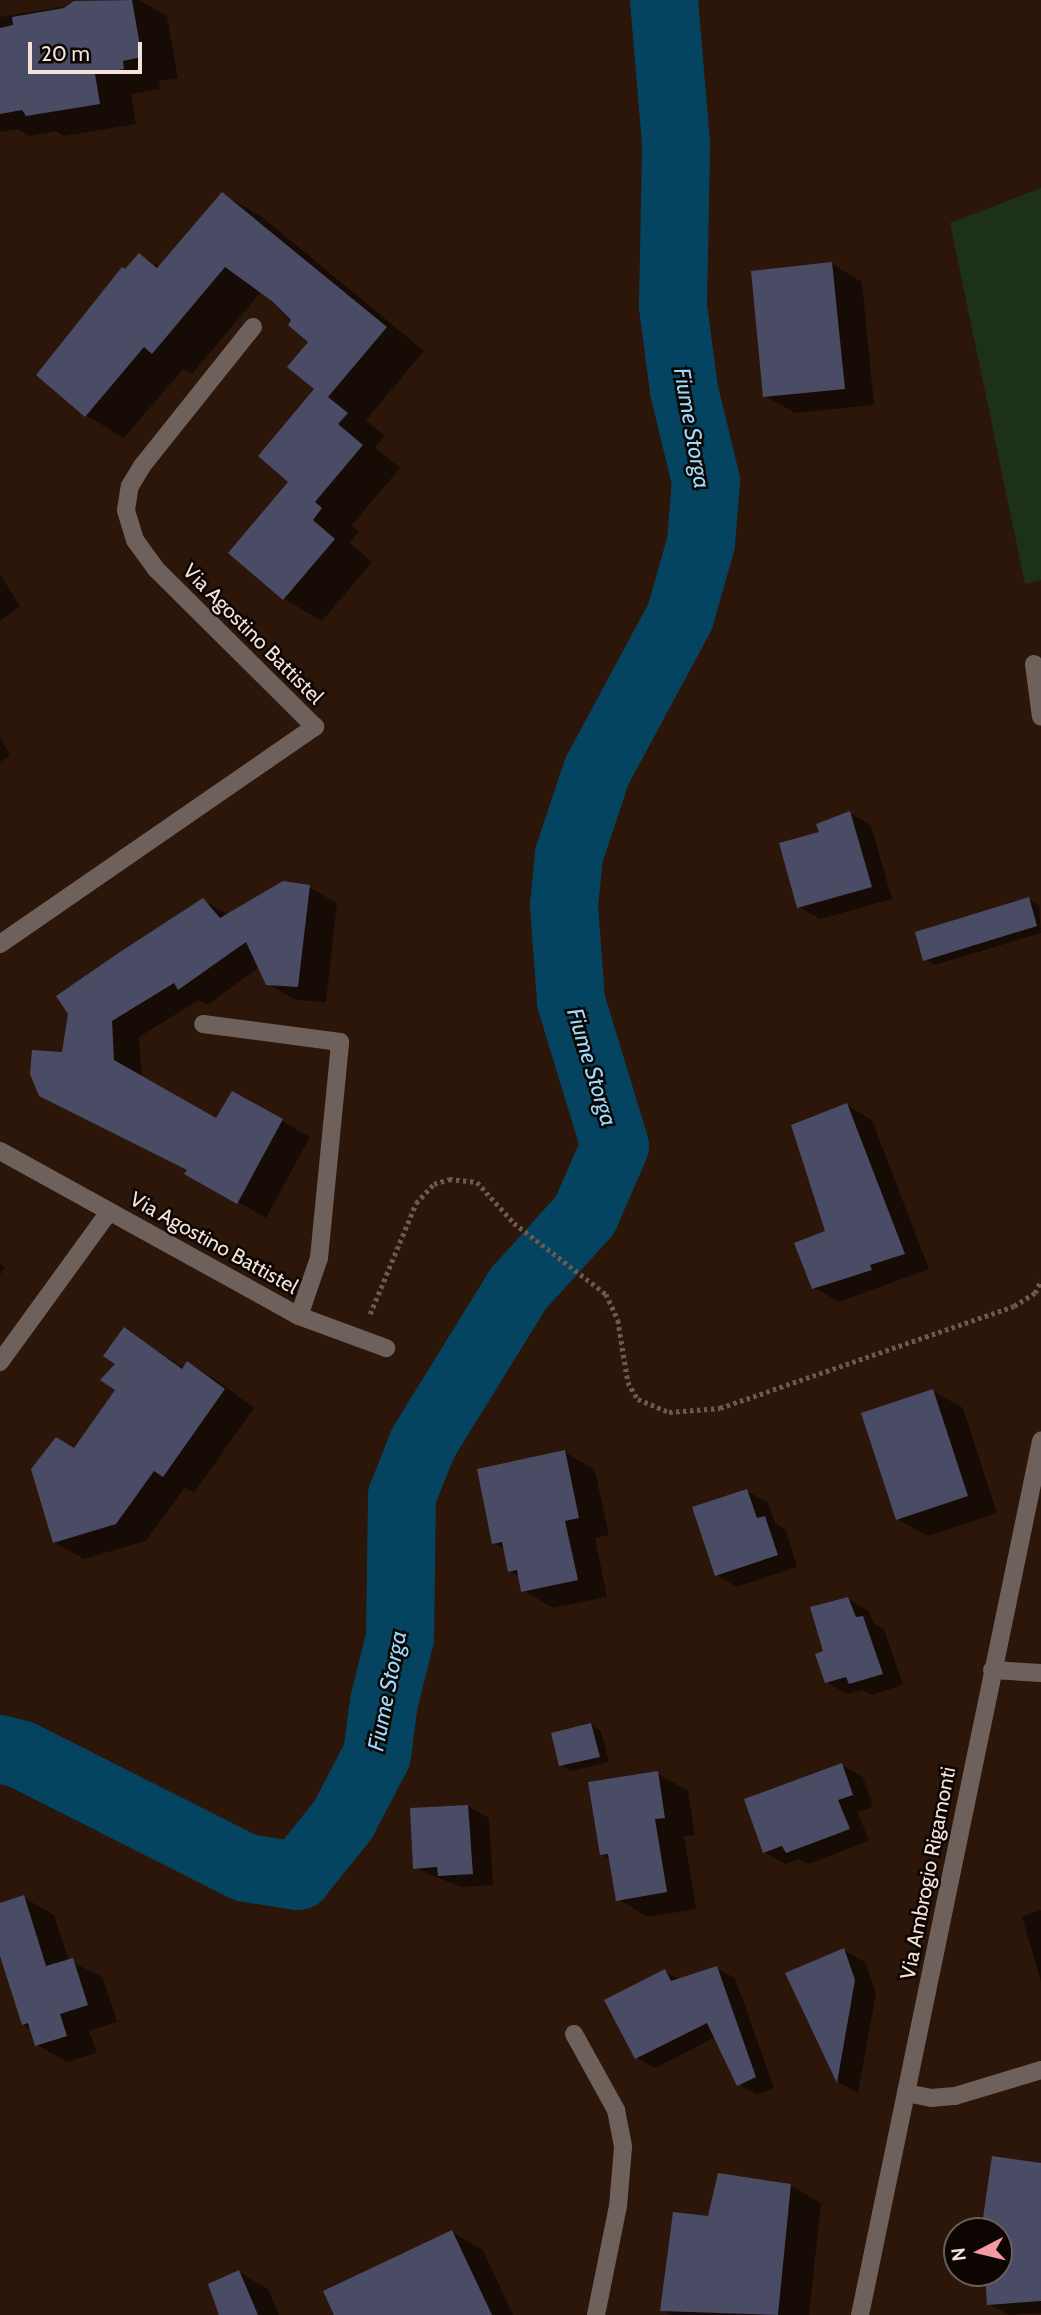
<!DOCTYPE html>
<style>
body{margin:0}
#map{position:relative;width:1041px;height:2315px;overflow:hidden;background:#2c160a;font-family:Cabin,sans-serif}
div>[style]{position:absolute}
.green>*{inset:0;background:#1c3116}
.shadow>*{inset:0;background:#0007}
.river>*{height:68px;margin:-34px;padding:0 34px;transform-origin:34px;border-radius:34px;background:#054460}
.building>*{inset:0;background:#4a4b64}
.path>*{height:4.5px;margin-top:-2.25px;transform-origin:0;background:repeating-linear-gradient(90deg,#6d594e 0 3.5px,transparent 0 7px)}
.minor>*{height:18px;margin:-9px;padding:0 9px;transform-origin:9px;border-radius:9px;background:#6e615c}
span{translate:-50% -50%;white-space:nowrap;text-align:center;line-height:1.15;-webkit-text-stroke:5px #0d0502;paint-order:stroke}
.street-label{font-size:21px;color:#f3e3db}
.water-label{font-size:23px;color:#98d9fe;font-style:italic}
.north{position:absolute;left:943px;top:2217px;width:70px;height:70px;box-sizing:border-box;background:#0d0502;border:2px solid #695e59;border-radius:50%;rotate:263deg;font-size:19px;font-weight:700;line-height:28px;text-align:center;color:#f3e3db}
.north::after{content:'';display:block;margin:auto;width:24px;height:32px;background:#f49aa5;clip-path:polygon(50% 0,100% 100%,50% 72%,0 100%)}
.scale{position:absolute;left:28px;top:42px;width:114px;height:32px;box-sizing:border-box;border:4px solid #f3e3db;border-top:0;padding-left:9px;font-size:21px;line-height:24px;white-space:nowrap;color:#f3e3db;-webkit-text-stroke:5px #0d0502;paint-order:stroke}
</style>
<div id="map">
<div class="green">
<div style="clip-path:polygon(1041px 188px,1041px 580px,1025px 584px,950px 223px)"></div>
</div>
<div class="shadow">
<div style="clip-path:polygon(106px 0,139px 0,167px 16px,178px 78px,159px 81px,160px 89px,131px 94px,136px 124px,64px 136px,56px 131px,29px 136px,18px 129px,0 132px,0 17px)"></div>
<div style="clip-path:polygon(222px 194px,261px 216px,424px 351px,366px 420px,385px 436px,375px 448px,400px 468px,352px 525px,359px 532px,350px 543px,372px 562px,322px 621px,284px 599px,316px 389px,310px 342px,262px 291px,192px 374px,183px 369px,124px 438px,86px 415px,126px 271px,139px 255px,160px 267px)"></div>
<div style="clip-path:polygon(832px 264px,862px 282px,874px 405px,795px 413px,765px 396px)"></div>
<div style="clip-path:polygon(0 574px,20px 606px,0 621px)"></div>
<div style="clip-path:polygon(0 738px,10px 755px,0 762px)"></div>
<div style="clip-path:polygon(850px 813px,871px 825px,892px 899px,820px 919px,799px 907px,821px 833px)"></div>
<div style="clip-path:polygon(309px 887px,337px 903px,326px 1002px,296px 1000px,268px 984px,260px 967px,207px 1005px,199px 1000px,139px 1037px,142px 1078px,216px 1120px,233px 1093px,310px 1137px,266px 1218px,187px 1173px,188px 1170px,40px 1094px,63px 1054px,203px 900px,229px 915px)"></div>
<div style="clip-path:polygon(1028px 899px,1039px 905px,1041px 933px,935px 965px,925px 959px)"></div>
<div style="clip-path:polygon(847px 1105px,872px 1120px,929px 1269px,839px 1302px,813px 1287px,828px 1232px)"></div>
<div style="clip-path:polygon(0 1264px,5px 1267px,0 1275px)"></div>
<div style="clip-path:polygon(125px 1330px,184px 1368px,188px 1363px,218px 1381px,254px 1408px,194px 1493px,185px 1487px,146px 1541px,84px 1559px,54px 1542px,75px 1450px,118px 1390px)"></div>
<div style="clip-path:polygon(933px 1391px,963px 1408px,997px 1513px,928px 1536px,897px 1519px)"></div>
<div style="clip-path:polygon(565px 1452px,595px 1470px,609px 1535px,595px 1538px,607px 1597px,553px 1608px,523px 1590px,520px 1577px,509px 1571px,505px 1550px,494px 1543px)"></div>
<div style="clip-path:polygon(747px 1491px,768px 1503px,775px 1523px,786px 1530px,797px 1567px,737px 1587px,716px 1575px)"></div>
<div style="clip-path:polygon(848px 1599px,869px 1611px,874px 1624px,884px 1629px,903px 1685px,871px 1695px,863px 1690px,847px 1694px,826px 1682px,825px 1651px)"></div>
<div style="clip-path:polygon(591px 1725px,601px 1731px,609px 1762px,571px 1771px,561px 1765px)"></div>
<div style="clip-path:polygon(842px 1765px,863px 1777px,873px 1807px,858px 1812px,869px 1841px,808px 1864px,799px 1859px,785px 1864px,764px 1852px)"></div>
<div style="clip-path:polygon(657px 1773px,688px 1791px,695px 1835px,684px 1836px,696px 1909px,648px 1917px,618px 1899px,611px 1860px,601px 1854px)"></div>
<div style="clip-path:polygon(468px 1806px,489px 1818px,493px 1885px,461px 1887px,415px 1868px)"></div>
<div style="clip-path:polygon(23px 1897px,54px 1915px,69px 1961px,103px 1977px,117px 2022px,89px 2031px,97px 2053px,67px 2062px,37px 2045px,31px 2029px,23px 2024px,0 1950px,0 1905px)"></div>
<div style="clip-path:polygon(1041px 1910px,1041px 1982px,1022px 1916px)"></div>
<div style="clip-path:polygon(844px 1950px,865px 1962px,876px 1993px,858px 2093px,838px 2082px,787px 1974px)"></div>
<div style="clip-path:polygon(716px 1968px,735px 1978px,774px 2088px,757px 2095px,738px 2084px,716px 2037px,655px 2068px,636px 2058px,665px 1971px,680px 1980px)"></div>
<div style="clip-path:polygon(993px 2158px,1041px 2165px,1041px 2313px,1009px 2315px,989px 2304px,986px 2273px,999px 2273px,999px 2231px,983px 2231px,982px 2221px)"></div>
<div style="clip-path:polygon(790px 2185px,821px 2203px,809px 2315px,671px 2315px,662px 2310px,710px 2218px)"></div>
<div style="clip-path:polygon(452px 2232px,483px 2250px,513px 2315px,336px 2315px)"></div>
<div style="clip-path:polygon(239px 2272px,268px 2289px,279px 2315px,221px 2315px)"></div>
</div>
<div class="river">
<div style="left:0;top:1749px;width:23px;rotate:15deg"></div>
<div style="left:22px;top:1755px;width:251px;rotate:26.8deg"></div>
<div style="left:246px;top:1868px;width:53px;rotate:8.7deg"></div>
<div style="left:298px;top:1876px;width:72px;rotate:-51.2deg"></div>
<div style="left:343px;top:1820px;width:73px;rotate:-62.4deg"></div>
<div style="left:377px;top:1755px;width:53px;rotate:-82.5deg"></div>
<div style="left:384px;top:1702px;width:66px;rotate:-76deg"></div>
<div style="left:400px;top:1638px;width:142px;rotate:-89.2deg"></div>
<div style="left:402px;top:1496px;width:57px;rotate:-68.4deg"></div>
<div style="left:423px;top:1443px;width:181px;rotate:-58.3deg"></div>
<div style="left:518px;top:1289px;width:100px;rotate:-47.8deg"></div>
<div style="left:585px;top:1215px;width:75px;rotate:-66.5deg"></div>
<div style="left:615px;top:1146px;width:152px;rotate:-106.9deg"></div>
<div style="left:571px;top:1001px;width:95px;rotate:-94.2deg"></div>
<div style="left:564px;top:906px;width:51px;rotate:-84.4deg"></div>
<div style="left:569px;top:855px;width:89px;rotate:-71.6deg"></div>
<div style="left:597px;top:771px;width:175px;rotate:-61.7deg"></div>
<div style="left:680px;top:617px;width:77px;rotate:-74.2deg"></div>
<div style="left:701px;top:543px;width:62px;rotate:-85.4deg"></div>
<div style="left:706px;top:481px;width:94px;rotate:-103.6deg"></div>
<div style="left:684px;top:390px;width:85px;rotate:-97.5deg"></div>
<div style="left:673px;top:306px;width:163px;rotate:-88.9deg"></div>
<div style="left:676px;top:143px;width:144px;rotate:-94.8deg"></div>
</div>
<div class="building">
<div style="clip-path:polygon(132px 0,142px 57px,123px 61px,124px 69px,95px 74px,100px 104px,26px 116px,22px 110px,0 114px,0 28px,13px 25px,12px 17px,64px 8px,74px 1px)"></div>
<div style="clip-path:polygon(222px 192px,387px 327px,328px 397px,348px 413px,338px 424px,363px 445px,315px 502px,322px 508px,313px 520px,335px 539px,283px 600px,228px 553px,288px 482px,258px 456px,314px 389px,287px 367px,308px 342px,288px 325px,291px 320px,272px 301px,225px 267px,152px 354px,144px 347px,85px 417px,36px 375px,122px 267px,125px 269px,139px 253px,157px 268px)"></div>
<div style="clip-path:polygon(832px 262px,845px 389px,763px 397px,751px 271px)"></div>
<div style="clip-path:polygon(850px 811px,872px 887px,797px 908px,779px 843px,819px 832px,816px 824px)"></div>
<div style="clip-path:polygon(283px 881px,310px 885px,298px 987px,266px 985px,246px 942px,178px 990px,174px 983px,112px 1021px,114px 1060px,216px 1118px,232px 1091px,283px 1119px,237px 1204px,184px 1174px,187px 1170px,39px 1096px,30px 1074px,32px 1050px,62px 1052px,68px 1014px,56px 996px,120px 952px,203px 898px,220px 918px)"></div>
<div style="clip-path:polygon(1029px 897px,1037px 926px,923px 961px,915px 932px)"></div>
<div style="clip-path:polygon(847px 1103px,905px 1254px,870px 1265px,872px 1270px,812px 1289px,794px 1243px,825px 1231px,791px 1125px)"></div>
<div style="clip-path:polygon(124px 1327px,182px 1369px,187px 1361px,225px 1389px,163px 1477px,154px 1471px,116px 1524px,53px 1543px,31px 1469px,56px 1437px,74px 1448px,115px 1390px,100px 1380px,115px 1364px,103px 1356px)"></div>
<div style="clip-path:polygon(933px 1389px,968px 1496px,896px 1520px,861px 1413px)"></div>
<div style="clip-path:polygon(565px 1450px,579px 1518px,565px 1521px,578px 1580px,521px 1592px,517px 1570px,508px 1572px,502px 1542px,492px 1544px,477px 1469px)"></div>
<div style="clip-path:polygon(747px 1489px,757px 1518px,765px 1516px,778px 1555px,715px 1576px,692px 1507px)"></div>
<div style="clip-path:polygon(848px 1597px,856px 1617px,863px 1616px,883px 1674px,849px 1684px,846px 1677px,825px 1683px,815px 1654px,823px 1651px,810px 1607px)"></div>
<div style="clip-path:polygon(591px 1723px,600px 1757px,559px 1766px,551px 1733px)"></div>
<div style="clip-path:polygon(842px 1763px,853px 1795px,838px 1800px,850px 1829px,786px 1853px,782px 1846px,763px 1853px,744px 1799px)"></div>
<div style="clip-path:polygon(658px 1771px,665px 1818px,655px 1819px,667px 1892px,616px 1901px,608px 1854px,600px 1855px,588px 1782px)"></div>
<div style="clip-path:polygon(468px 1805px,473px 1874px,438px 1876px,437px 1867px,413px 1869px,410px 1808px)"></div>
<div style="clip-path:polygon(24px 1895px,46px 1966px,73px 1958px,88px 2005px,60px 2014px,67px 2036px,35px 2046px,28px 2023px,22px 2025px,0 1956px,0 1903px)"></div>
<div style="clip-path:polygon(844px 1948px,855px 1980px,837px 2083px,785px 1973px)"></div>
<div style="clip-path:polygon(717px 1966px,756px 2077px,737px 2086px,707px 2023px,635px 2059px,604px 2000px,665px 1969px,671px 1981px)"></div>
<div style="clip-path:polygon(992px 2156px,1041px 2163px,1041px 2301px,987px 2305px,985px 2273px,999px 2273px,999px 2231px,981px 2231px)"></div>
<div style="clip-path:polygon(718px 2173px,791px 2184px,778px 2315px,660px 2311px,673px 2212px,708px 2216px)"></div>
<div style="clip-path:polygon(452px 2230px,492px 2315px,334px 2315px,323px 2291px)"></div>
<div style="clip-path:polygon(239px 2270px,258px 2315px,219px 2315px,208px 2284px)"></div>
</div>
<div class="path">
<div style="left:370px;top:1314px;width:120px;rotate:-67.5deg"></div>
<div style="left:416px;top:1203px;width:26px;rotate:-47deg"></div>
<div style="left:434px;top:1184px;width:16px;rotate:-18deg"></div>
<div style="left:449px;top:1179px;width:28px;rotate:6deg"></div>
<div style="left:477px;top:1182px;width:55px;rotate:47.9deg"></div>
<div style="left:514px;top:1223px;width:116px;rotate:37.7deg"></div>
<div style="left:606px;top:1294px;width:29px;rotate:65deg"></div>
<div style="left:618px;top:1320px;width:63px;rotate:80.8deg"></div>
<div style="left:628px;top:1382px;width:20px;rotate:60deg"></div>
<div style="left:638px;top:1399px;width:34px;rotate:23deg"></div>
<div style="left:669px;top:1412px;width:51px;rotate:-4.5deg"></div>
<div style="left:720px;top:1408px;width:311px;rotate:-19.1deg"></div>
<div style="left:1014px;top:1306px;width:25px;rotate:-32deg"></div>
<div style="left:1035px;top:1293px;width:14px;rotate:-65deg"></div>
</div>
<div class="minor">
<div style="left:1034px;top:664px;width:53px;rotate:82.5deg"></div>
<div style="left:0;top:944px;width:383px;rotate:-34.6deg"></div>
<div style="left:315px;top:727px;width:224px;rotate:-135.2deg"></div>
<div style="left:156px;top:569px;width:36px;rotate:-126deg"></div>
<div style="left:135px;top:540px;width:31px;rotate:-107deg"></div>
<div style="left:126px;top:510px;width:24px;rotate:-81deg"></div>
<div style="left:130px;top:486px;width:23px;rotate:-59deg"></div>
<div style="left:142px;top:466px;width:178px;rotate:-51.4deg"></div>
<div style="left:0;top:1151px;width:342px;rotate:28.9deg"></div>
<div style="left:299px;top:1316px;width:61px;rotate:-71deg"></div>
<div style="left:319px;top:1258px;width:217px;rotate:-84.4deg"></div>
<div style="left:340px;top:1042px;width:138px;rotate:-172.5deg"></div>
<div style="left:299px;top:1316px;width:93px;rotate:20.2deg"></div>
<div style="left:0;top:1362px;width:185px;rotate:-54deg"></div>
<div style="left:992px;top:1670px;width:49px;rotate:3.5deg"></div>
<div style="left:574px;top:2034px;width:87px;rotate:61.1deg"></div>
<div style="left:616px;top:2110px;width:38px;rotate:79deg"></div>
<div style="left:623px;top:2147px;width:59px;rotate:94.8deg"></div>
<div style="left:618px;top:2206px;width:111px;rotate:101.4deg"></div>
<div style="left:906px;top:2093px;width:25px;rotate:11deg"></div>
<div style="left:931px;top:2098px;width:24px;rotate:-5deg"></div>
<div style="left:955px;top:2096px;width:90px;rotate:-16.8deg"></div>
<div style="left:860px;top:2315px;width:893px;rotate:-78.3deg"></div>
</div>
<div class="street-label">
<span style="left:253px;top:634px;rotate:45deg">Via Agostino Battistel</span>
<span style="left:214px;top:1243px;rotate:29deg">Via Agostino Battistel</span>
<span style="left:928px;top:1873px;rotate:-79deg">Via Ambrogio Rigamonti</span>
</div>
<div class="water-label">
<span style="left:692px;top:428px;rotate:80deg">Fiume Storga</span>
<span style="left:592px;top:1067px;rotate:73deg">Fiume Storga</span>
<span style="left:387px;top:1691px;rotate:-79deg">Fiume Storga</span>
</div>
<div class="north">N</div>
<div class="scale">20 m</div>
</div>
